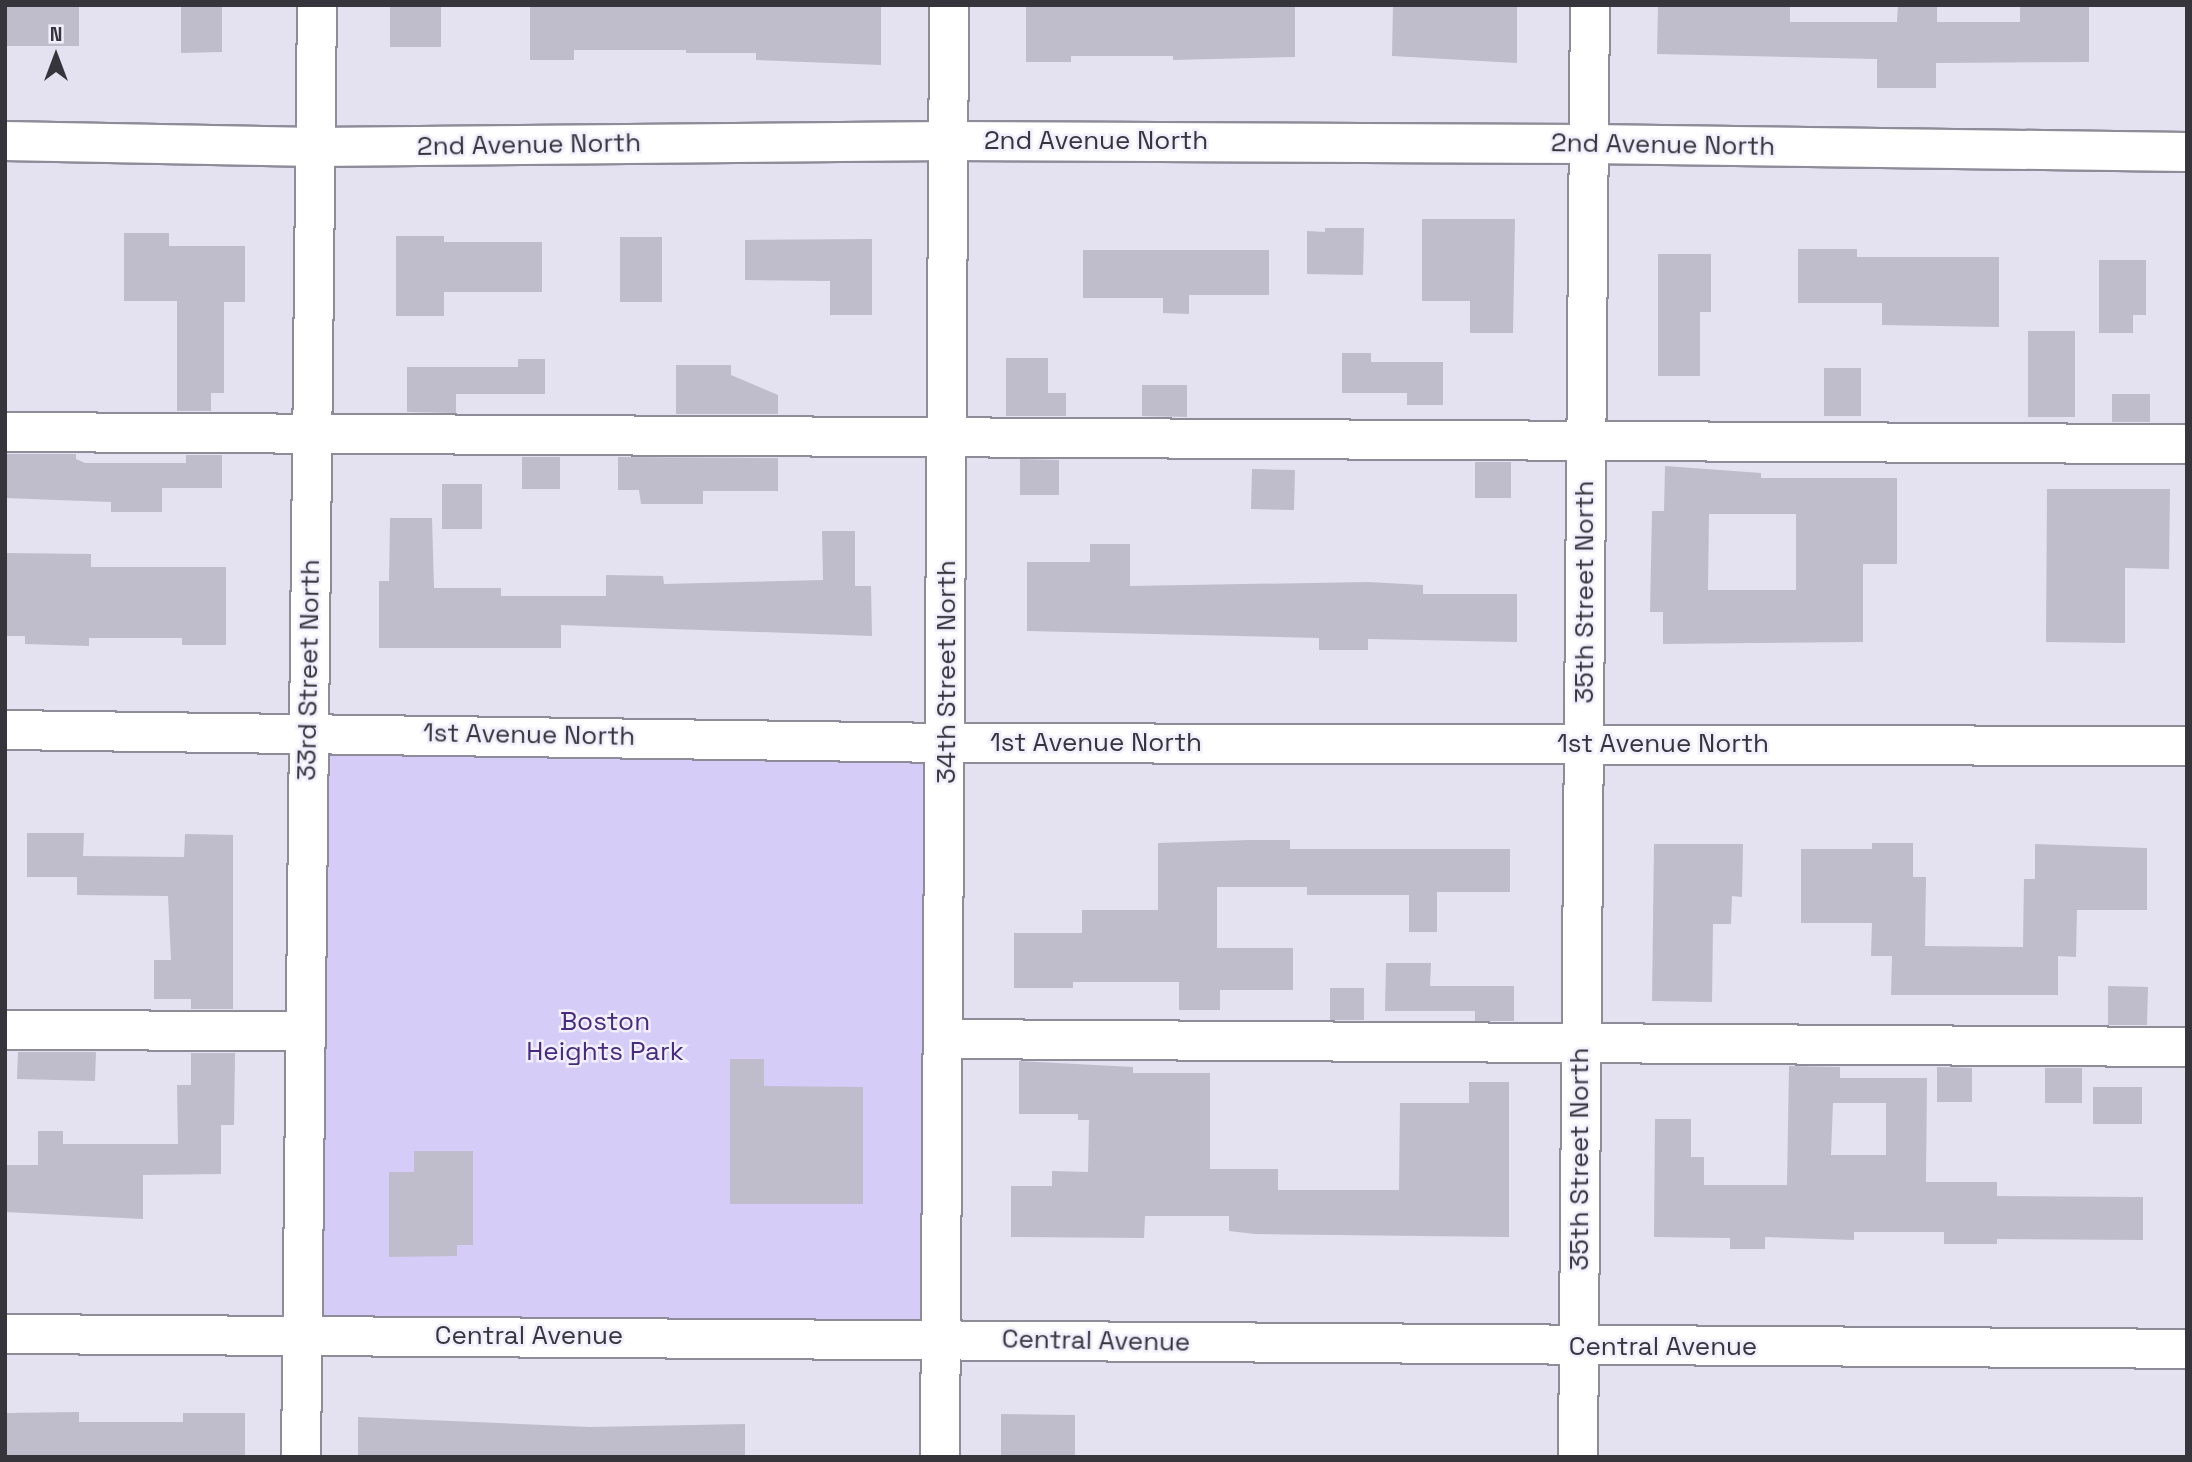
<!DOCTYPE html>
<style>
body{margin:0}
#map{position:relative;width:2192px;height:1462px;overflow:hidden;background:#e4e1f0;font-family:"Space Grotesk",sans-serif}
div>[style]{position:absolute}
.green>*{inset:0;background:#d5cdf8}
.building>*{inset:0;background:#bfbdcb}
.roads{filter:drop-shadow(2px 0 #8f8c9a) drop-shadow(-2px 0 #8f8c9a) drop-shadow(0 2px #8f8c9a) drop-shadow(0 -2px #8f8c9a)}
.minor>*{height:38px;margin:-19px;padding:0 19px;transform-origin:19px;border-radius:19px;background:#fff}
.major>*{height:38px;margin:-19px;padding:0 19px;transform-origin:19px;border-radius:19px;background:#fff}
span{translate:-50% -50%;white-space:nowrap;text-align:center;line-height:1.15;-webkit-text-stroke:5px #f1eefd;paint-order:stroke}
.street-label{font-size:26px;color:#36353b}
.park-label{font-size:26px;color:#472b81}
.frame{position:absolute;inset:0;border:7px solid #36353b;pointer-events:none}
.north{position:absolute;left:21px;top:21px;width:70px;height:70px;-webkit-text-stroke:5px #f1eefd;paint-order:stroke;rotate:0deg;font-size:19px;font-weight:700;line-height:28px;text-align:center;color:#36353b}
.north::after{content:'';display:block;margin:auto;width:24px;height:32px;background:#36353b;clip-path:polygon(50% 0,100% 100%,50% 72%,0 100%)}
</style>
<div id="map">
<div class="green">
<div style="clip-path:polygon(308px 731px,947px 743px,942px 1340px,300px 1335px)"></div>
</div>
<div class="building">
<div style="clip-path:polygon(5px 5px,79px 5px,79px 46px,5px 46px)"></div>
<div style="clip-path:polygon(181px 5px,222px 5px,222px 52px,181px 53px)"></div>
<div style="clip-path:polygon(390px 5px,441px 5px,441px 47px,390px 47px)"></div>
<div style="clip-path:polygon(530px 5px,881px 5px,881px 65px,756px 60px,756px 53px,686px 53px,686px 50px,574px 50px,574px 60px,530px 60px)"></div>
<div style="clip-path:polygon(1245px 5px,1295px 5px,1295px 57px,1173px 60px,1173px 56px,1071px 56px,1071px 62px,1026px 62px,1026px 6px)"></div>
<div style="clip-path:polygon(1393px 5px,1517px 5px,1517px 63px,1392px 56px)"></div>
<div style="clip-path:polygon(1658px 5px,1790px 5px,1790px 22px,1897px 22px,1898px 5px,1937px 5px,1937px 22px,2020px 22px,2020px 5px,2089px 5px,2089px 62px,1936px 63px,1936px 88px,1877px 88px,1877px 59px,1657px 54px)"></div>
<div style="clip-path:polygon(1422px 219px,1515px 219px,1513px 333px,1470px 333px,1470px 301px,1422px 301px)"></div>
<div style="clip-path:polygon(1325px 228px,1364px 228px,1363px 275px,1307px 274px,1307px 231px,1325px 232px)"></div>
<div style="clip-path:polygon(124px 233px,169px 233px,169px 246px,245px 246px,245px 302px,224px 302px,224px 393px,211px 393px,211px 411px,177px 411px,177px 301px,124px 301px)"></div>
<div style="clip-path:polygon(396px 236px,444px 236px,444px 242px,542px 242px,542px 292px,444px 292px,444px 316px,396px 316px)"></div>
<div style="clip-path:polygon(620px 237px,662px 237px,662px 302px,620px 302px)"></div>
<div style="clip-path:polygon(872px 239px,872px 315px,830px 315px,830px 281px,745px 280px,745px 240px)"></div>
<div style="clip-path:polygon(1798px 249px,1857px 249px,1857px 257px,1999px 257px,1999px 327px,1882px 325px,1882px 303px,1798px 303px)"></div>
<div style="clip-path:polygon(1083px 250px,1269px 250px,1269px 295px,1189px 295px,1189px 314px,1163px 313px,1163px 298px,1083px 298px)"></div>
<div style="clip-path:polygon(1658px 254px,1711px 254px,1711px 312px,1700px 312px,1700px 376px,1658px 376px)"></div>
<div style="clip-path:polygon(2099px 260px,2146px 260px,2146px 315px,2133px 315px,2133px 333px,2099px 333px)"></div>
<div style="clip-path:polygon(2028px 331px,2075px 331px,2075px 417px,2028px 417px)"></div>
<div style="clip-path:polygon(1342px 353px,1371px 353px,1371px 362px,1443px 362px,1443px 405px,1407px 405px,1407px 393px,1342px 393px)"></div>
<div style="clip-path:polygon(1006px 358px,1048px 358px,1048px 393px,1066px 393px,1066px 416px,1006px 416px)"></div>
<div style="clip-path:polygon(518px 359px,545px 359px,545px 394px,456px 394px,456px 413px,407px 412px,407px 367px,518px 367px)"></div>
<div style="clip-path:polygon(676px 365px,731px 365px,731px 375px,778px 395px,778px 414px,676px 414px)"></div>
<div style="clip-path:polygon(1824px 368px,1861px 368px,1861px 416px,1824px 416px)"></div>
<div style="clip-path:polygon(1142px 385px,1187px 385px,1187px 417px,1142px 416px)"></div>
<div style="clip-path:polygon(2112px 394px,2150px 394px,2150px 422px,2112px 422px)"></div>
<div style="clip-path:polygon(5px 454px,76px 454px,76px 459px,85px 463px,186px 463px,186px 455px,222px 455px,222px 488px,162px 488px,162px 512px,111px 512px,111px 502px,5px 498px)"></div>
<div style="clip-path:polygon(522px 457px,560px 457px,560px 489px,522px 489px)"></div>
<div style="clip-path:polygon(618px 457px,778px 458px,778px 491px,703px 491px,703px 504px,641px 504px,639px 490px,618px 490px)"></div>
<div style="clip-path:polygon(1020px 459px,1059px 460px,1059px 495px,1020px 495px)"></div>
<div style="clip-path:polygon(1475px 462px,1511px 462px,1511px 498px,1475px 498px)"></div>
<div style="clip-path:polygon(evenodd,1665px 466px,1761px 473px,1761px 478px,1897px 478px,1897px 564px,1863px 564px,1863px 642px,1663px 644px,1663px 612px,1650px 612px,1652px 511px,1664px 511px,1665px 466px,1709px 514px,1796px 514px,1796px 590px,1708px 590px,1709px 514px)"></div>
<div style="clip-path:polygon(1252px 469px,1295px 470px,1294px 510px,1251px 509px)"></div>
<div style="clip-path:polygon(442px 484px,482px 484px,482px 529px,442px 529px)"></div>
<div style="clip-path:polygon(2047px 489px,2170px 489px,2169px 569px,2125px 568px,2125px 643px,2046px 642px)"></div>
<div style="clip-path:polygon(390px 518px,432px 518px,434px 588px,501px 588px,501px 596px,606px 596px,606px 575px,663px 576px,664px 584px,823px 580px,822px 531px,855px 531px,855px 586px,871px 586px,872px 636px,561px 625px,561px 648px,379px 648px,379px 581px,389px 581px)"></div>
<div style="clip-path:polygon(1090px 544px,1130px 544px,1130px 586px,1368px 582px,1423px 585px,1423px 594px,1517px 594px,1517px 642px,1368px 639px,1368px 650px,1319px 650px,1319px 638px,1027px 631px,1027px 562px,1090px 562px)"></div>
<div style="clip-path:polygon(5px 553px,91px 554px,91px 567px,226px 567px,226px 645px,182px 645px,182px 638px,89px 638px,89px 646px,25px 644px,25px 636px,5px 636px)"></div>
<div style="clip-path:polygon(27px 833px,84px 833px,83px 856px,184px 857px,185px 834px,233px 835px,233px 1009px,191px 1009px,191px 999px,154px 999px,154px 960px,171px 960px,168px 896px,77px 895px,77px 877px,27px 877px)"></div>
<div style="clip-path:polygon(1249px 840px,1290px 840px,1290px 849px,1510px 849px,1510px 892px,1437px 892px,1437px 932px,1409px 932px,1409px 895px,1307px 895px,1307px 887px,1217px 887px,1217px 948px,1293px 948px,1293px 990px,1220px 990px,1220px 1010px,1179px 1010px,1179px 982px,1073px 982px,1073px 988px,1014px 988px,1014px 933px,1082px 933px,1082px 910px,1158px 910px,1158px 843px)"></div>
<div style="clip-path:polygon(1872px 843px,1913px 843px,1913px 877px,1926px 877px,1925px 946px,2023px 947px,2024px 879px,2035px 879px,2035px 844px,2147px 848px,2147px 910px,2077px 910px,2076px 957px,2058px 956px,2058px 995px,1891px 995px,1892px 956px,1871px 956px,1872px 923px,1801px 923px,1801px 849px,1872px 849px)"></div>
<div style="clip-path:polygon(1654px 844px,1743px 844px,1742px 897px,1732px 896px,1731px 924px,1713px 924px,1712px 1002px,1652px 1001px)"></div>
<div style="clip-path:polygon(1386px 963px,1431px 963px,1430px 986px,1514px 986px,1514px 1021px,1475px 1021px,1475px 1011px,1385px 1011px)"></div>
<div style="clip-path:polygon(2108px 986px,2148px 987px,2147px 1025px,2108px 1025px)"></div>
<div style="clip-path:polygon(1330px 988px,1364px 988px,1364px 1020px,1330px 1020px)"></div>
<div style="clip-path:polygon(18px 1052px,96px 1052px,95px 1081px,17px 1079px)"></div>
<div style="clip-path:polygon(191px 1053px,235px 1053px,234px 1125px,221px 1125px,221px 1174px,143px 1175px,143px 1219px,5px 1212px,5px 1165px,38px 1165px,38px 1131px,63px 1131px,63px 1144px,178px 1144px,177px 1085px,191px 1085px)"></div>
<div style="clip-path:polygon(730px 1059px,764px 1059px,764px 1086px,863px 1087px,863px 1204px,730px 1204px)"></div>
<div style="clip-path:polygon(1019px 1061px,1133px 1067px,1133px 1073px,1210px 1073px,1210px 1169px,1278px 1169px,1278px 1190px,1399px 1190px,1400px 1103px,1469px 1103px,1469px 1082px,1509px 1082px,1509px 1237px,1255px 1234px,1229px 1231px,1229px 1216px,1145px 1216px,1144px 1238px,1011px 1237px,1011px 1186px,1052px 1186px,1052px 1171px,1088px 1172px,1089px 1120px,1078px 1120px,1078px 1114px,1019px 1114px)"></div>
<div style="clip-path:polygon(evenodd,1789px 1066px,1840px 1067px,1840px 1078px,1927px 1078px,1926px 1182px,1997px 1182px,1997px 1196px,2143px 1197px,2143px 1240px,1997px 1239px,1997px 1244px,1944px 1244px,1944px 1232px,1854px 1232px,1854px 1240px,1765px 1237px,1765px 1249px,1730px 1249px,1730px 1238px,1654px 1237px,1655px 1119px,1691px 1119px,1691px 1157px,1704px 1157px,1704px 1185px,1787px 1185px,1789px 1066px,1833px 1103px,1886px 1103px,1886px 1155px,1831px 1155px,1833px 1103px)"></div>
<div style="clip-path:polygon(1937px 1067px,1972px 1068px,1972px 1102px,1937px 1102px)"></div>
<div style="clip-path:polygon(2045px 1068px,2082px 1068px,2082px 1103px,2045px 1103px)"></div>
<div style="clip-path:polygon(2093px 1087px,2142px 1087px,2142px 1124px,2093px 1124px)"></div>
<div style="clip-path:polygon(414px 1151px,473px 1151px,473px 1245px,457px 1245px,457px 1256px,389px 1257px,389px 1172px,414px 1172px)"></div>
<div style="clip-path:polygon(79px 1412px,79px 1422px,183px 1422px,183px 1413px,245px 1413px,245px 1457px,5px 1457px,5px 1413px)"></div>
<div style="clip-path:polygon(1001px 1414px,1075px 1415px,1075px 1457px,1001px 1457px)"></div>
<div style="clip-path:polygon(358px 1417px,590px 1427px,745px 1424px,745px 1457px,358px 1457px)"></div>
</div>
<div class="roads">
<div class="minor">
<div style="left:5px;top:432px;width:2182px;rotate:0.32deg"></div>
<div style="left:5px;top:1030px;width:299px;rotate:0.2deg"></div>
<div style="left:945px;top:1039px;width:1242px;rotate:0.37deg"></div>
<div style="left:5px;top:1334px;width:2182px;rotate:0.39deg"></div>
<div style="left:301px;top:1457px;width:1452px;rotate:-89.37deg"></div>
<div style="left:940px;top:1457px;width:1452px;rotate:-89.64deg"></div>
<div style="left:1578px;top:1457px;width:1452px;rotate:-89.53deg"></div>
</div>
<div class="major">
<div style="left:5px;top:141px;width:310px;rotate:1.1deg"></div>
<div style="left:315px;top:147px;width:632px;rotate:-0.54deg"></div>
<div style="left:947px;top:141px;width:642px;rotate:0.27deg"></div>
<div style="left:1589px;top:144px;width:598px;rotate:0.77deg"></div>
<div style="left:5px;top:730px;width:942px;rotate:0.79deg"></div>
<div style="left:947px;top:743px;width:1240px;rotate:0.14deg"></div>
</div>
</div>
<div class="street-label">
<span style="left:1096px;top:141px">2nd Avenue North</span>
<span style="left:529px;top:145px;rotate:-1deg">2nd Avenue North</span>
<span style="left:1663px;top:145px;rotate:1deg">2nd Avenue North</span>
<span style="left:1585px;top:592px;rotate:-90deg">35th Street North</span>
<span style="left:309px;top:670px;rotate:-89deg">33rd Street North</span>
<span style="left:947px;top:672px;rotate:-90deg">34th Street North</span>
<span style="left:529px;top:735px;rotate:1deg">1st Avenue North</span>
<span style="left:1096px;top:743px">1st Avenue North</span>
<span style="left:1663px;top:744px">1st Avenue North</span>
<span style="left:1580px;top:1159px;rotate:-90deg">35th Street North</span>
<span style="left:529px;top:1336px">Central Avenue</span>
<span style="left:1096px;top:1341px;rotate:1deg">Central Avenue</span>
<span style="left:1663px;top:1347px">Central Avenue</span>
</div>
<div class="park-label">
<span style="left:605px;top:1037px">Boston<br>Heights Park</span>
</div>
<div class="frame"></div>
<div class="north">N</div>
</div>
